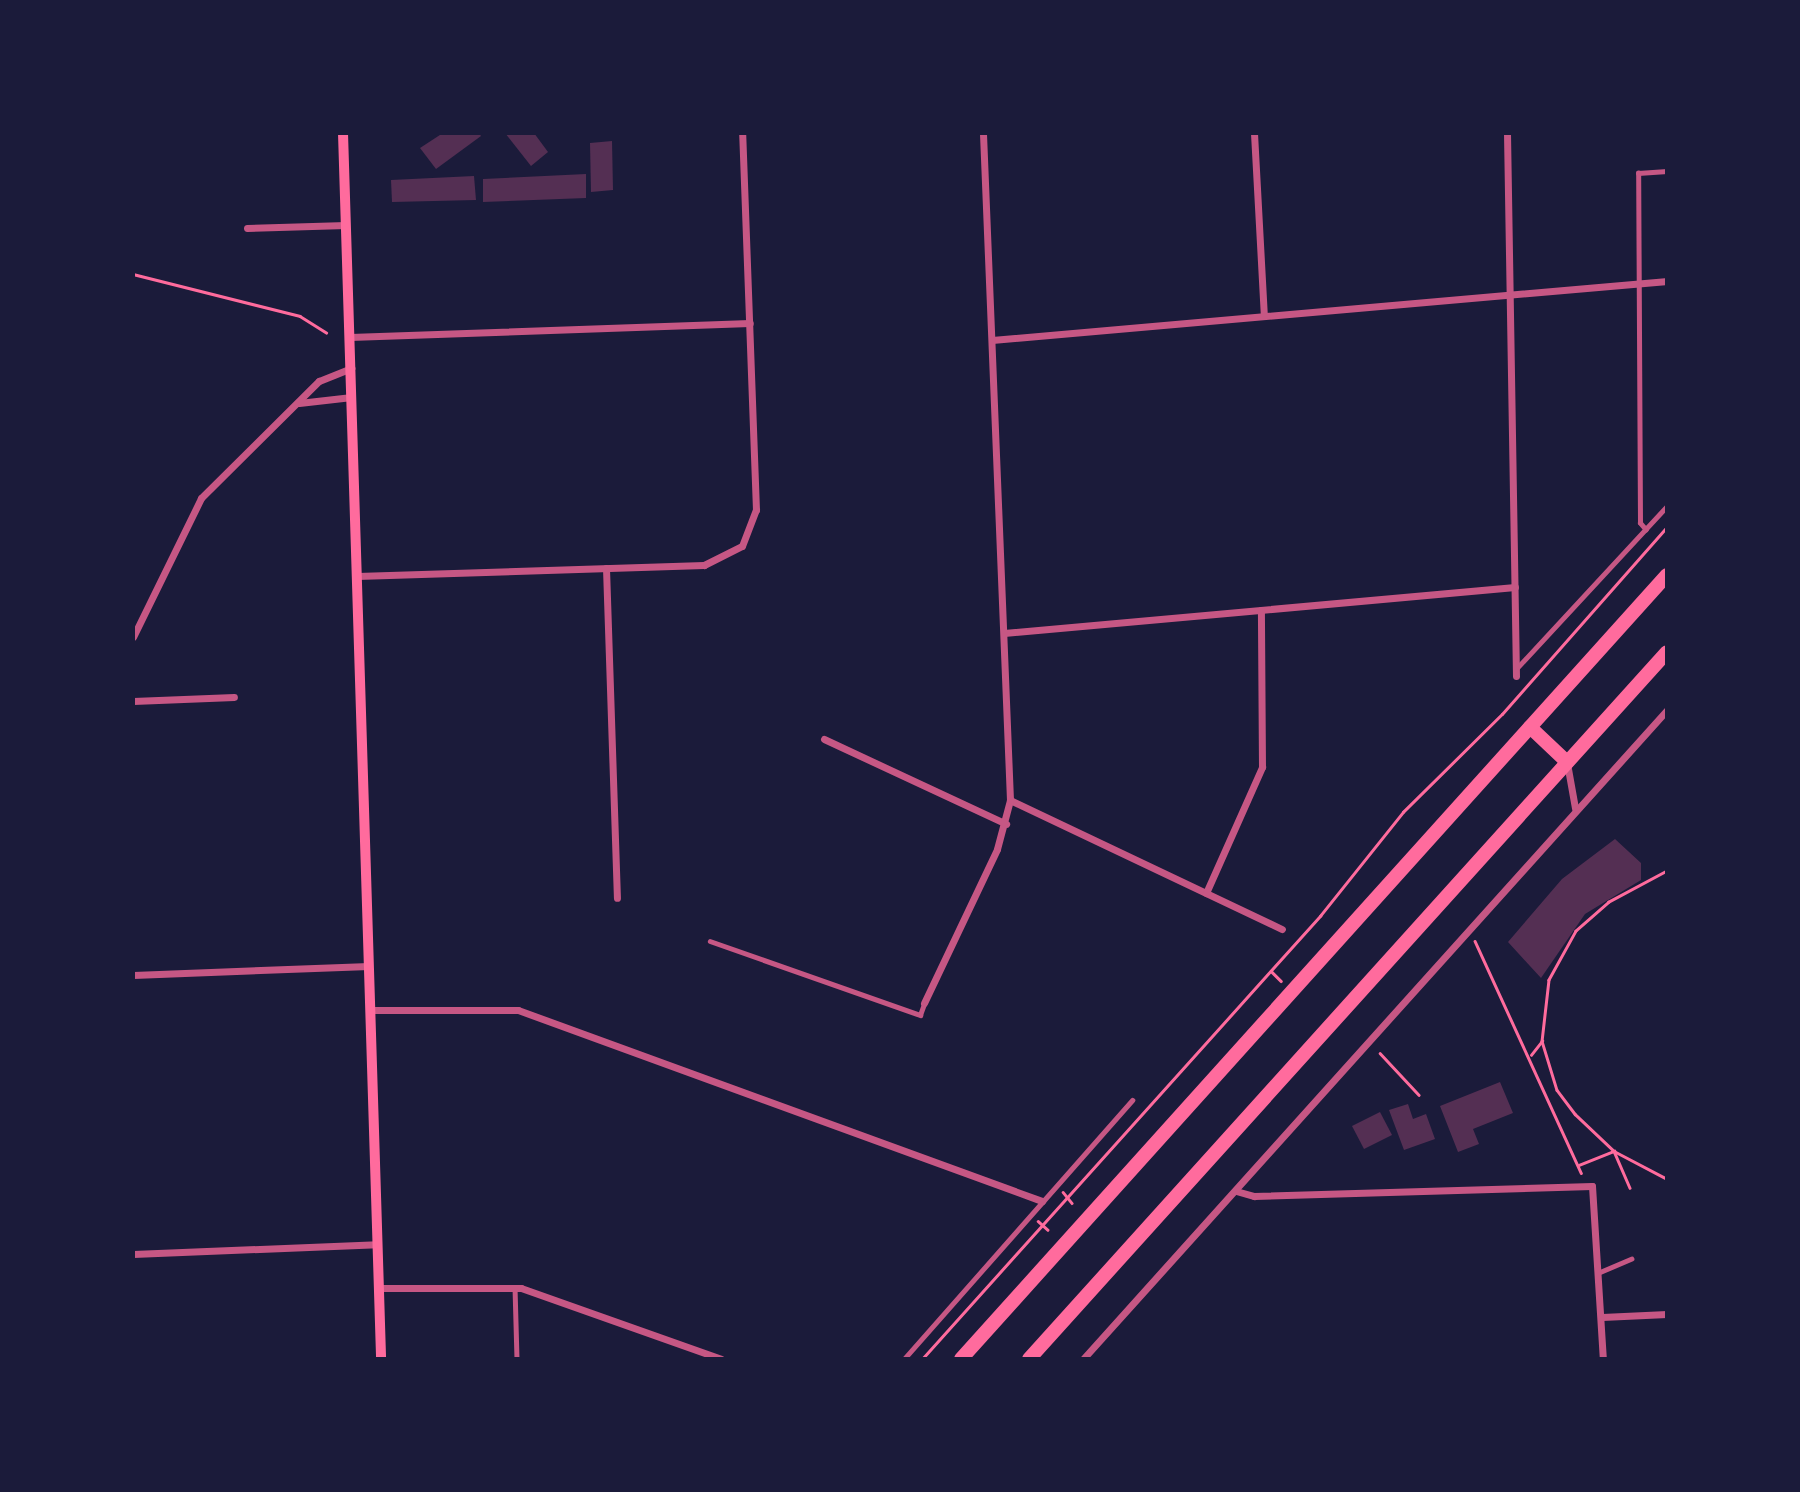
<!DOCTYPE html>
<style>
body{margin:0}
#map{position:relative;width:1800px;height:1492px;overflow:hidden;background:#1b1b3a;font-family:"Exo 2",sans-serif}
div>[style]{position:absolute}
.building>*{inset:0;background:#542f53}
.path>*{height:2.5px;margin:-1.25px;padding:0 1.25px;transform-origin:1.25px;border-radius:1.25px;background:#ff6b9d}
.service>*{height:4.5px;margin:-2.25px;padding:0 2.25px;transform-origin:2.25px;border-radius:2.25px;background:#c65784}
.minor>*{height:7px;margin:-3.5px;padding:0 3.5px;transform-origin:3.5px;border-radius:3.5px;background:#c65784}
.secondary>*{height:10px;margin:-5px;padding:0 5px;transform-origin:5px;border-radius:5px;background:#ff6b9d}
.trunk>*{height:14px;margin:-7px;padding:0 7px;transform-origin:7px;border-radius:7px;background:#ff6b9d}
span{translate:-50% -50%;white-space:nowrap;text-align:center;line-height:1.15;-webkit-text-stroke:5px #1b1b3a;paint-order:stroke}
.frame{position:absolute;inset:0;border:135px solid #1b1b3a;pointer-events:none}
</style>
<div id="map">
<div class="building">
<div style="clip-path:polygon(443px 133px,479px 133px,481px 136px,436px 169px,420px 148px)"></div>
<div style="clip-path:polygon(505px 133px,534px 133px,548px 152px,531px 166px)"></div>
<div style="clip-path:polygon(612px 141px,613px 190px,591px 192px,590px 143px)"></div>
<div style="clip-path:polygon(586px 174px,586px 198px,483px 202px,483px 179px)"></div>
<div style="clip-path:polygon(474px 176px,476px 200px,392px 202px,391px 180px)"></div>
<div style="clip-path:polygon(1615px 839px,1641px 863px,1641px 880px,1585px 914px,1541px 978px,1508px 942px,1562px 879px)"></div>
<div style="clip-path:polygon(1500px 1082px,1513px 1113px,1473px 1129px,1479px 1144px,1458px 1152px,1440px 1106px)"></div>
<div style="clip-path:polygon(1408px 1104px,1413px 1119px,1426px 1114px,1435px 1139px,1404px 1150px,1389px 1110px)"></div>
<div style="clip-path:polygon(1380px 1112px,1392px 1135px,1364px 1149px,1352px 1126px)"></div>
</div>
<div class="path">
<div style="left:133px;top:274px;width:172px;rotate:14.1deg"></div>
<div style="left:300px;top:316px;width:31px;rotate:32deg"></div>
<div style="left:1667px;top:871px;width:66px;rotate:151.9deg"></div>
<div style="left:1609px;top:902px;width:44px;rotate:138.7deg"></div>
<div style="left:1576px;top:931px;width:56px;rotate:118.9deg"></div>
<div style="left:1549px;top:980px;width:61px;rotate:96.5deg"></div>
<div style="left:1542px;top:1041px;width:51px;rotate:73deg"></div>
<div style="left:1557px;top:1090px;width:30px;rotate:53deg"></div>
<div style="left:1575px;top:1114px;width:54px;rotate:43.5deg"></div>
<div style="left:1614px;top:1151px;width:60px;rotate:27.8deg"></div>
<div style="left:1475px;top:941px;width:255px;rotate:65.4deg"></div>
<div style="left:1271px;top:971px;width:14px;rotate:45deg"></div>
<div style="left:1380px;top:1053px;width:57px;rotate:47.1deg"></div>
<div style="left:1531px;top:1055px;width:18px;rotate:-52deg"></div>
<div style="left:1579px;top:1165px;width:38px;rotate:-22deg"></div>
<div style="left:1614px;top:1151px;width:40px;rotate:66.6deg"></div>
<div style="left:1063px;top:1192px;width:14px;rotate:51deg"></div>
<div style="left:1038px;top:1221px;width:13px;rotate:42deg"></div>
<div style="left:922px;top:1359px;width:596px;rotate:-48.06deg"></div>
<div style="left:1320px;top:916px;width:133px;rotate:-51.4deg"></div>
<div style="left:1403px;top:812px;width:139px;rotate:-44.7deg"></div>
<div style="left:1502px;top:714px;width:249px;rotate:-48.6deg"></div>
</div>
<div class="service">
<div style="left:1646px;top:530px;width:9px;rotate:-131deg"></div>
<div style="left:1640px;top:523px;width:350px;rotate:-90.3deg"></div>
<div style="left:1638px;top:173px;width:29px;rotate:-4deg"></div>
<div style="left:1517px;top:668px;width:221px;rotate:-47.2deg"></div>
<div style="left:710px;top:941px;width:223px;rotate:19.4deg"></div>
<div style="left:920px;top:1015px;width:12px;rotate:-70deg"></div>
<div style="left:1600px;top:1272px;width:34px;rotate:-23deg"></div>
<div style="left:515px;top:1287px;width:72px;rotate:88.4deg"></div>
<div style="left:904px;top:1359px;width:345px;rotate:-48.6deg"></div>
</div>
<div class="minor">
<div style="left:1254px;top:133px;width:182px;rotate:86.9deg"></div>
<div style="left:1507px;top:133px;width:543px;rotate:89.05deg"></div>
<div style="left:247px;top:228px;width:99px;rotate:-1.7deg"></div>
<div style="left:350px;top:337px;width:400px;rotate:-2deg"></div>
<div style="left:992px;top:340px;width:678px;rotate:-5deg"></div>
<div style="left:299px;top:403px;width:53px;rotate:-6.5deg"></div>
<div style="left:606px;top:568px;width:330px;rotate:88.1deg"></div>
<div style="left:357px;top:576px;width:347px;rotate:-1.8deg"></div>
<div style="left:704px;top:565px;width:42px;rotate:-26.6deg"></div>
<div style="left:742px;top:546px;width:39px;rotate:-69deg"></div>
<div style="left:756px;top:510px;width:377px;rotate:-92.1deg"></div>
<div style="left:1004px;top:633px;width:513px;rotate:-5.14deg"></div>
<div style="left:133px;top:637px;width:155px;rotate:-63.9deg"></div>
<div style="left:201px;top:498px;width:166px;rotate:-44.8deg"></div>
<div style="left:319px;top:381px;width:35px;rotate:-22deg"></div>
<div style="left:133px;top:701px;width:101px;rotate:-2.3deg"></div>
<div style="left:824px;top:739px;width:201px;rotate:25deg"></div>
<div style="left:1567px;top:763px;width:46px;rotate:79.9deg"></div>
<div style="left:1010px;top:800px;width:301px;rotate:25.4deg"></div>
<div style="left:1206px;top:893px;width:138px;rotate:-66deg"></div>
<div style="left:1262px;top:767px;width:157px;rotate:-90.4deg"></div>
<div style="left:133px;top:975px;width:236px;rotate:-2.2deg"></div>
<div style="left:924px;top:1003px;width:170px;rotate:-64.6deg"></div>
<div style="left:997px;top:849px;width:51px;rotate:-75.1deg"></div>
<div style="left:1010px;top:800px;width:668px;rotate:-92.32deg"></div>
<div style="left:370px;top:1010px;width:148px"></div>
<div style="left:518px;top:1010px;width:558px;rotate:20.03deg"></div>
<div style="left:1236px;top:1191px;width:19px;rotate:16deg"></div>
<div style="left:1254px;top:1196px;width:338px;rotate:-1.7deg"></div>
<div style="left:1592px;top:1186px;width:173px;rotate:86.4deg"></div>
<div style="left:133px;top:1254px;width:244px;rotate:-2.3deg"></div>
<div style="left:379px;top:1288px;width:142px"></div>
<div style="left:521px;top:1288px;width:212px;rotate:19.5deg"></div>
<div style="left:1602px;top:1317px;width:65px;rotate:-2.6deg"></div>
<div style="left:1083px;top:1359px;width:873px;rotate:-48.02deg"></div>
</div>
<div class="secondary">
<div style="left:343px;top:133px;width:1227px;rotate:88.22deg"></div>
</div>
<div class="trunk">
<div style="left:1530px;top:727px;width:51px;rotate:43.4deg"></div>
<div style="left:961px;top:1359px;width:1055px;rotate:-48deg"></div>
<div style="left:1029px;top:1359px;width:952px;rotate:-47.94deg"></div>
</div>
<div class="frame"></div>
</div>
